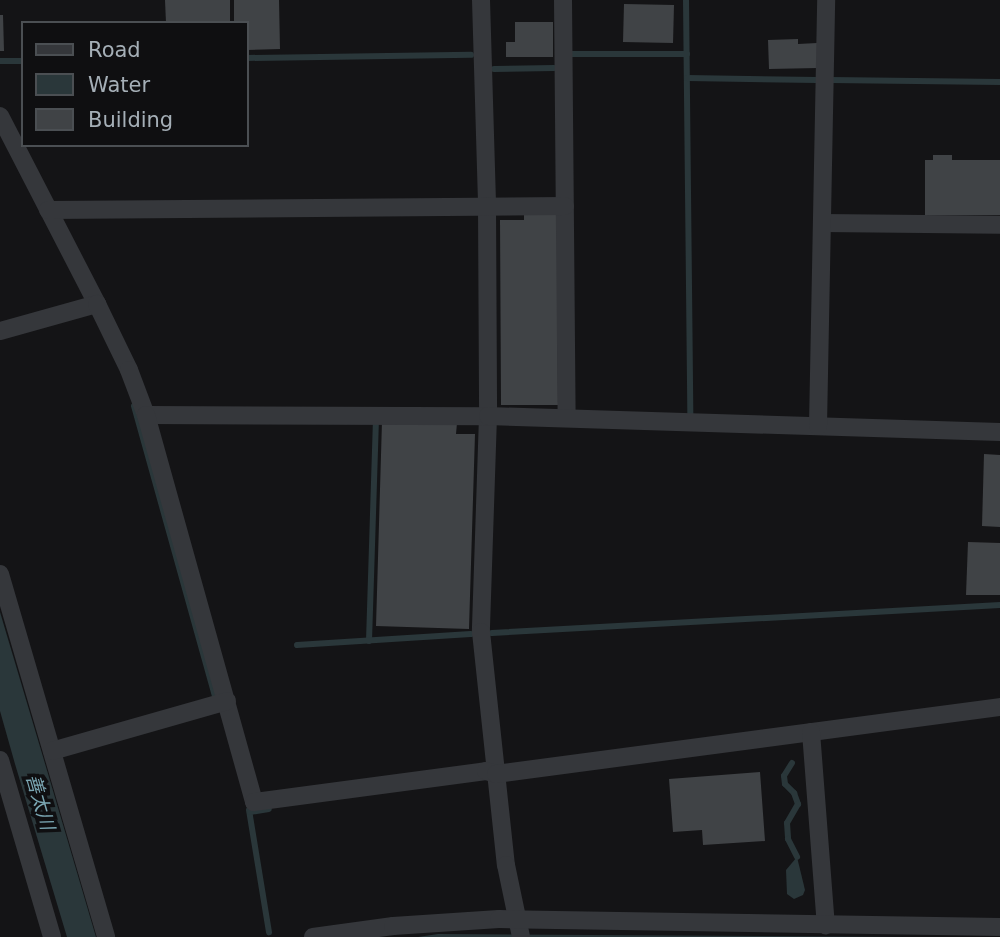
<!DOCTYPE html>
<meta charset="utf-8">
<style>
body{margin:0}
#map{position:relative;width:1000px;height:937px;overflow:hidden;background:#141416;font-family:"DejaVu Sans","Noto Sans JP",sans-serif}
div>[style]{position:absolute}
.water>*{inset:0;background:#2a373a}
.stream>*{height:6px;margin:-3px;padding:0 3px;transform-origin:3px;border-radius:3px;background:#2a373a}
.building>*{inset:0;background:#404346}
.minor>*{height:18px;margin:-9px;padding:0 9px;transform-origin:9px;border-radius:9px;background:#35373b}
span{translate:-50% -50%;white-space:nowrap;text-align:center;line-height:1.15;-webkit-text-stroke:7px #0f0f11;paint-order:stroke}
.water-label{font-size:19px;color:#7ba7b3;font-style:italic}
.legend{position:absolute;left:21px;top:21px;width:228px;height:126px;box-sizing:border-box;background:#0f0f11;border:2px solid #4b4f53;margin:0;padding:9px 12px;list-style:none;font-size:21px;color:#a5afb7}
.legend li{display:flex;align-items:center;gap:14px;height:35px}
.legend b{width:35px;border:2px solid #4b4f53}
</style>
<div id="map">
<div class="water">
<div style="clip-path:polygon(0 612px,46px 767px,96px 937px,67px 937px,15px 764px,0 711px)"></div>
<div style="clip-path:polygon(797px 857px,805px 890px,803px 895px,794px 899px,787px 894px,786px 870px)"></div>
<div style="clip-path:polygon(438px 934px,904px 937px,418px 937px)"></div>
</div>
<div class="stream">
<div style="left:686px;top:0;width:414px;rotate:89.4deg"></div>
<div style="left:571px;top:54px;width:116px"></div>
<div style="left:247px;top:58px;width:224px;rotate:-0.8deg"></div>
<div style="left:0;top:61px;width:23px"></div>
<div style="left:494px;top:69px;width:60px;rotate:-1deg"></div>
<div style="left:687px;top:78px;width:130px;rotate:0.9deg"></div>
<div style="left:830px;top:80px;width:170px;rotate:0.7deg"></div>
<div style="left:134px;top:406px;width:302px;rotate:74.4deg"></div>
<div style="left:492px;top:633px;width:509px;rotate:-3.15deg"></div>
<div style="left:369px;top:641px;width:220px;rotate:-88.2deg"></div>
<div style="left:297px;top:645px;width:174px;rotate:-3.6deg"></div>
<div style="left:792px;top:763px;width:15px;rotate:122deg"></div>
<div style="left:784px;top:776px;width:8px;rotate:83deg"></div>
<div style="left:785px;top:784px;width:13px;rotate:45deg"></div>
<div style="left:794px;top:793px;width:12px;rotate:70deg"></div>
<div style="left:798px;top:804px;width:22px;rotate:120deg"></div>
<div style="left:787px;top:823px;width:16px;rotate:86deg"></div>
<div style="left:788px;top:839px;width:20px;rotate:63deg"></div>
<div style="left:249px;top:810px;width:124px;rotate:80.7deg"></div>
<div style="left:250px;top:812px;width:19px;rotate:-9deg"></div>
</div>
<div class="building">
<div style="clip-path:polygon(165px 0,230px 0,230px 23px,166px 23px)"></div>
<div style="clip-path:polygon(234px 0,279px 0,280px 49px,247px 50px,247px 23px,234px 23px)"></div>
<div style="clip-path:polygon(624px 4px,674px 5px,673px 43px,623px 42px)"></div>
<div style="clip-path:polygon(0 15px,3px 15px,4px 51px,0 51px)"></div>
<div style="clip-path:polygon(515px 22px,553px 22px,553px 57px,506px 57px,506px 42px,515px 42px)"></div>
<div style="clip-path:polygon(798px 39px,798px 44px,817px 43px,818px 68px,769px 69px,768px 40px)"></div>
<div style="clip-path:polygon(933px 155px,952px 155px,952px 160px,1000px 160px,1000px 215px,925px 215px,925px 160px,933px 160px)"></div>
<div style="clip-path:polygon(524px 214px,557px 214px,558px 405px,501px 405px,500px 220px,524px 220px)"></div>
<div style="clip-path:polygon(382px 421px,457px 423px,456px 434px,475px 434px,469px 629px,376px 626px)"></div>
<div style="clip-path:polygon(984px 454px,1000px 455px,1000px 527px,982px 526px)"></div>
<div style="clip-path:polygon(968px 542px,1000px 543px,1000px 595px,966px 595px)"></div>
<div style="clip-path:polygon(760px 772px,765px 841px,703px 845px,702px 830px,673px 832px,669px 779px)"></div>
</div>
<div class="minor">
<div style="left:481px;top:0;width:206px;rotate:88.3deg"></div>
<div style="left:487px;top:206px;width:210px;rotate:89.7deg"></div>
<div style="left:488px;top:416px;width:216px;rotate:91.9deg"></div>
<div style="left:481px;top:632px;width:234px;rotate:83.9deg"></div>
<div style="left:506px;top:865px;width:74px;rotate:78.2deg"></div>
<div style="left:563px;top:0;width:418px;rotate:89.5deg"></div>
<div style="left:0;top:116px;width:212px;rotate:62.7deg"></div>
<div style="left:48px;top:210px;width:517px;rotate:-0.44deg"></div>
<div style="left:822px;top:223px;width:178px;rotate:0.6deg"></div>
<div style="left:0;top:331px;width:101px;rotate:-15.6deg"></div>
<div style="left:97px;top:304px;width:73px;rotate:64.1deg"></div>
<div style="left:129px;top:370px;width:48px;rotate:69.3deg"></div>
<div style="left:146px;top:415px;width:342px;rotate:0.2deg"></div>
<div style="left:488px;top:416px;width:512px;rotate:1.79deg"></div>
<div style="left:146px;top:415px;width:402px;rotate:74.4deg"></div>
<div style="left:254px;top:802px;width:234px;rotate:-7.6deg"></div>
<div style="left:486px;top:771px;width:10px;rotate:17deg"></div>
<div style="left:496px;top:774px;width:508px;rotate:-7.57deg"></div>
<div style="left:818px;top:426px;width:426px;rotate:-88.9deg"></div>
<div style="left:0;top:574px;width:378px;rotate:73.7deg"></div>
<div style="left:811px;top:732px;width:194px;rotate:85.6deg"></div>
<div style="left:52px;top:751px;width:182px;rotate:-15.9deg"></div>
<div style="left:0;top:760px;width:184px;rotate:73.6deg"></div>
<div style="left:313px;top:937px;width:81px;rotate:-7.8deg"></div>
<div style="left:393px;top:926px;width:106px;rotate:-3.8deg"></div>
<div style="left:499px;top:919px;width:501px;rotate:0.91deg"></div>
</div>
<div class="water-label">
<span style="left:40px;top:802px;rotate:74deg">善太川</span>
</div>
<ul class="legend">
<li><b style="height:9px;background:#35373b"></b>Road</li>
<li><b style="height:19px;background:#2a373a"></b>Water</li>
<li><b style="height:19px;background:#404346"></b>Building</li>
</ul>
</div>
